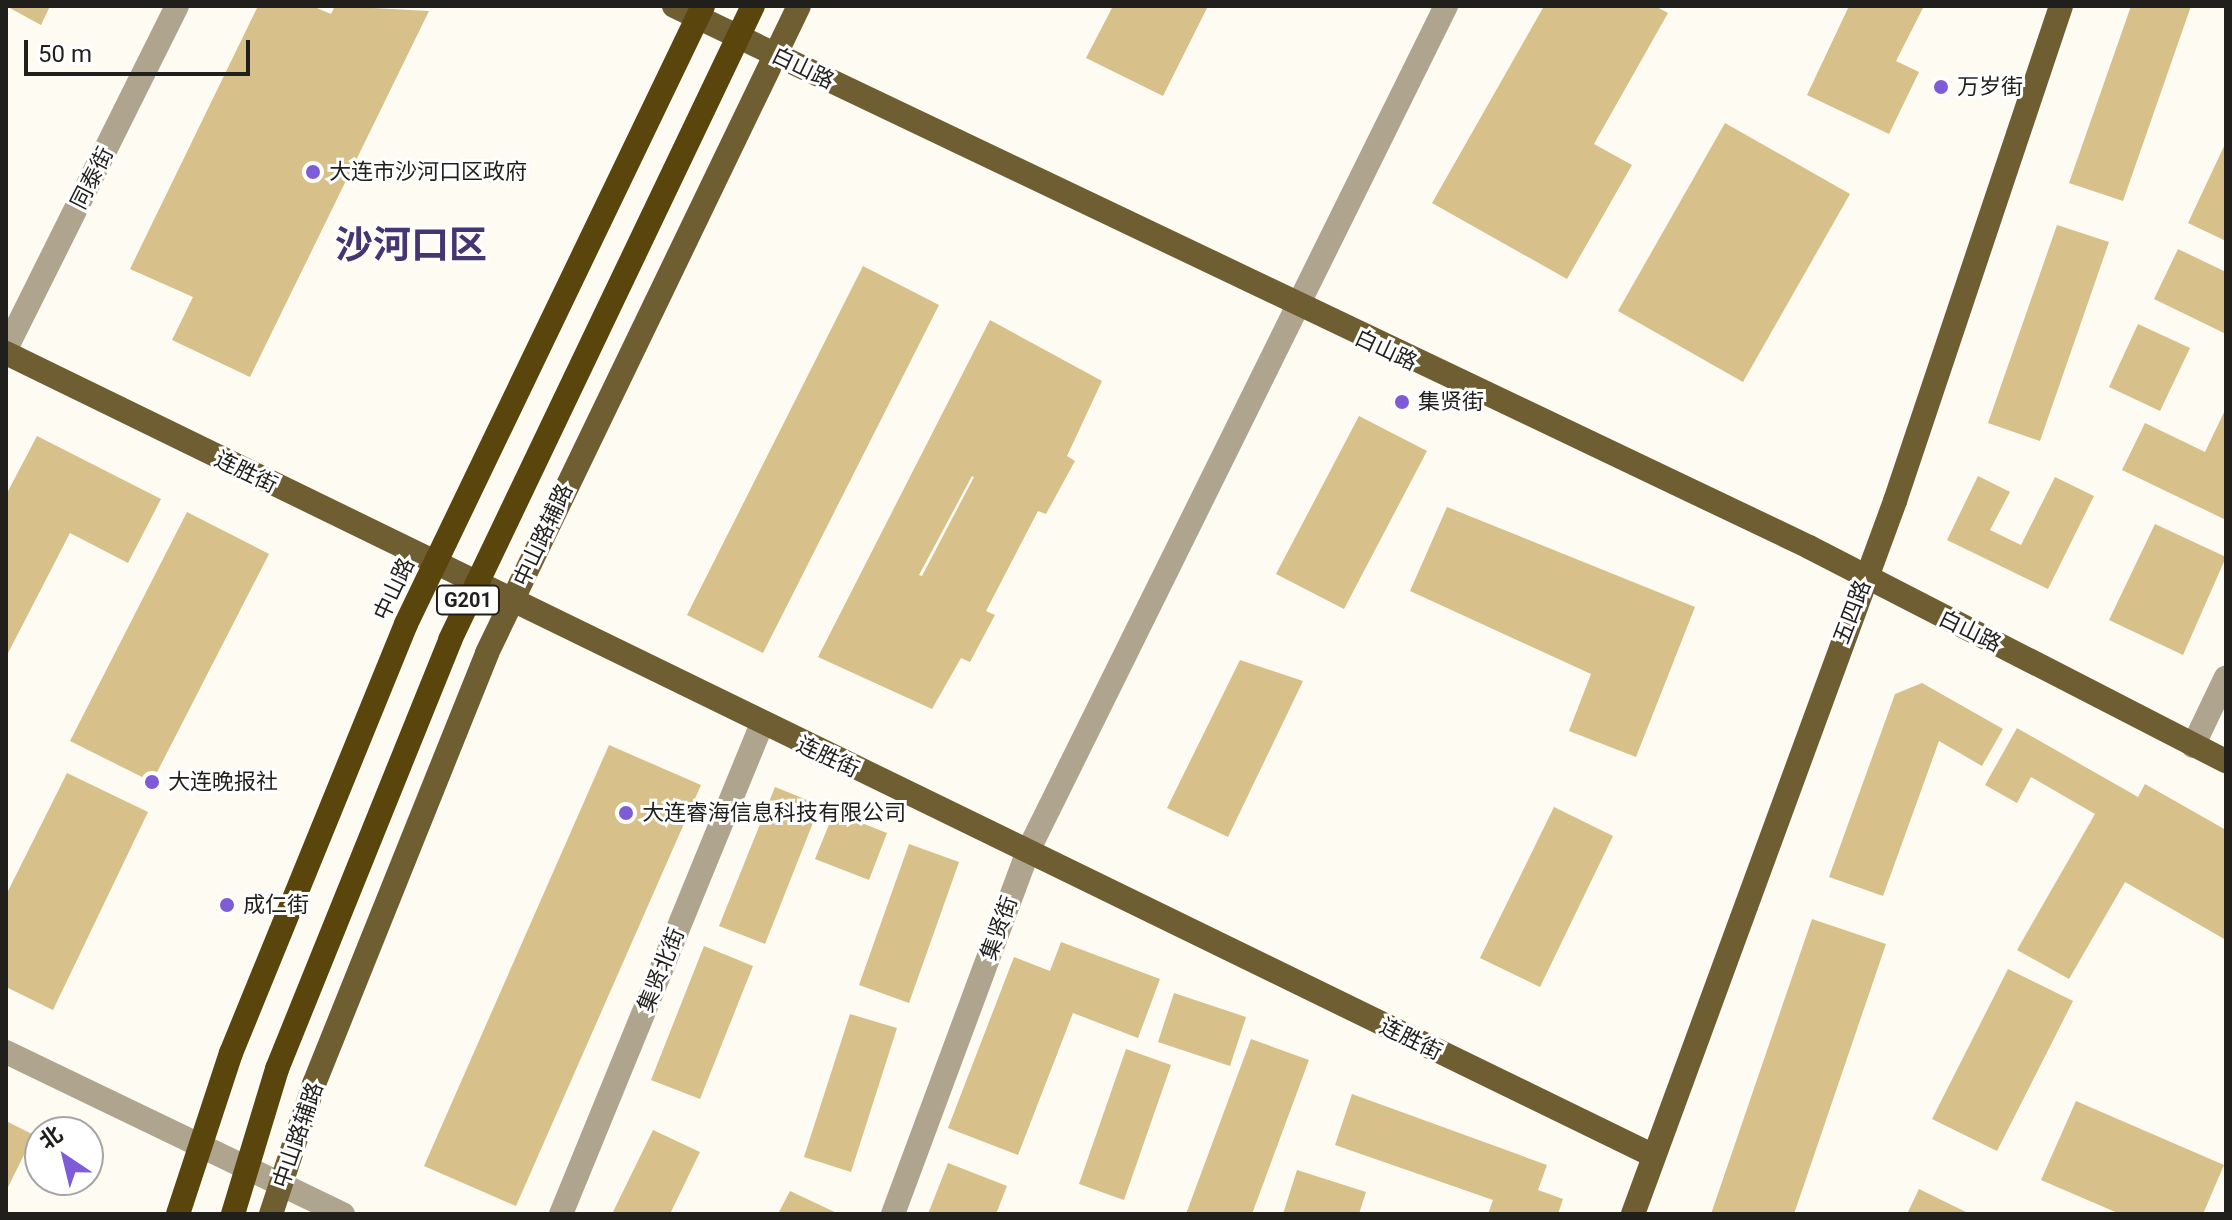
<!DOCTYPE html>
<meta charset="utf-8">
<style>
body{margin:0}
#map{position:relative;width:2232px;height:1220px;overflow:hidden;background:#fefbf2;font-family:Roboto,"Noto Sans SC",sans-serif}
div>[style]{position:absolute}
.building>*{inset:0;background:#d7c089}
.minor>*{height:24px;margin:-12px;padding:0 12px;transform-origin:12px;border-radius:12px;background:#afa58e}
.major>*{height:24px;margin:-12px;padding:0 12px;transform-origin:12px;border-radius:12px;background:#705e33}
.highway>*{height:24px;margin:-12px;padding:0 12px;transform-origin:12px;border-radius:12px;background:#5a450c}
.dots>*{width:22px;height:22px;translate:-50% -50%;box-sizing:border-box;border:4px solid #fff;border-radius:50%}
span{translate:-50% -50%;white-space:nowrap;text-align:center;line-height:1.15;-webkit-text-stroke:6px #fff;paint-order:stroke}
.shield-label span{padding:2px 6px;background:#fff;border:2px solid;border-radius:6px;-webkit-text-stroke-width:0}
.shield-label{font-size:20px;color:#201f1c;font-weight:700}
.street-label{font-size:22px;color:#201f1c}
.poi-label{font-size:22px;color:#201f1c}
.left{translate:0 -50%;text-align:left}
.town-label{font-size:38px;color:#453571;font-weight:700}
.frame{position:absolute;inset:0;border:8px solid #201f1c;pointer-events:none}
.north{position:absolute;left:24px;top:1116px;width:80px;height:80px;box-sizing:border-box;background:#fff;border:2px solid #a6a5a4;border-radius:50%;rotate:325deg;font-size:22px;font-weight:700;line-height:32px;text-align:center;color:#201f1c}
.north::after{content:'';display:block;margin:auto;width:28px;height:36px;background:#7f5cd7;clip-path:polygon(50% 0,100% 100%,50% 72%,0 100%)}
.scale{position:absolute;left:24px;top:40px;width:226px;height:36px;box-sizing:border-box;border:4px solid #201f1c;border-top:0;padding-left:10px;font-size:24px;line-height:28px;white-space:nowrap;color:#201f1c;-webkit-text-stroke:6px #fff;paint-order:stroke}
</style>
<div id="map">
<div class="building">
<div style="clip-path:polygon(6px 6px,50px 6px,41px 25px)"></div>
<div style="clip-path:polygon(258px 6px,312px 6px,331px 14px,335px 6px,429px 11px,250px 377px,172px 340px,193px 297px,130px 269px)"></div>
<div style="clip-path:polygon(1113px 6px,1208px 6px,1163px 96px,1086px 58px)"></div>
<div style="clip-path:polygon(1544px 6px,1655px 6px,1668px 13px,1594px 144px,1632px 165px,1567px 279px,1432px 203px)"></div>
<div style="clip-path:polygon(1849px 6px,1924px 6px,1896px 61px,1919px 72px,1889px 134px,1807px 95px)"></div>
<div style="clip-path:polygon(2131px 6px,2191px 6px,2123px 201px,2069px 183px)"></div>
<div style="clip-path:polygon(1725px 123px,1850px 194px,1743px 382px,1618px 311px)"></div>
<div style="clip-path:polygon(2226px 142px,2226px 241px,2188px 223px)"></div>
<div style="clip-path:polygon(2057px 225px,2109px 242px,2040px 441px,1988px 423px)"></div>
<div style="clip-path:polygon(2178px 249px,2226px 272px,2226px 334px,2154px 299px)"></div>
<div style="clip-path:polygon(863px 266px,939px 305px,763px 653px,687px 615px)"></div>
<div style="clip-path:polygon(evenodd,990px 320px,1102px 381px,1067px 456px,1075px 461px,1046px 514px,1038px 511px,986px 611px,995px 615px,970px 662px,961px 658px,932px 709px,818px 657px,990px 320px,972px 476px,974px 477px,922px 576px,919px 575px,972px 476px)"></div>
<div style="clip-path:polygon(2138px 324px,2190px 348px,2160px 411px,2109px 387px)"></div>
<div style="clip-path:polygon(2226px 408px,2226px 520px,2122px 470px,2145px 423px,2205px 452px)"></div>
<div style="clip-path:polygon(1359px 416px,1427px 451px,1344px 609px,1276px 574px)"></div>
<div style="clip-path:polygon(37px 436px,161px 499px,128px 563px,70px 533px,6px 657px,6px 495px)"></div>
<div style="clip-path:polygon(1978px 476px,2010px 492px,1990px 530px,2021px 545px,2055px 477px,2094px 496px,2048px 589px,1947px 540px)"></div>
<div style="clip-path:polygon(1447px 507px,1695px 607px,1636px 757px,1569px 731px,1591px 674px,1410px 591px)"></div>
<div style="clip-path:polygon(187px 512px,269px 554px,152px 782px,70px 741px)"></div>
<div style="clip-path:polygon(2155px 524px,2226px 557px,2183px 655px,2109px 620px)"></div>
<div style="clip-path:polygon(1240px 660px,1303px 681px,1228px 837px,1167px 808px)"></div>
<div style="clip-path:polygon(1922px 683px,2003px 729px,1982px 766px,1939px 741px,1883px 896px,1829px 877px,1895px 694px)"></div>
<div style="clip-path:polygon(2017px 728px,2138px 797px,2145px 784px,2226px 830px,2226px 940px,2125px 882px,2069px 979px,2017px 950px,2095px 814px,2031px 777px,2017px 803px,1985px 785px)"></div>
<div style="clip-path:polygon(609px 745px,701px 785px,516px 1206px,424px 1166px)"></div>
<div style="clip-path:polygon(67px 773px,148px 812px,53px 1010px,6px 987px,6px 895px)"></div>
<div style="clip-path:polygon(775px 787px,820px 805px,765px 944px,719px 926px)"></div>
<div style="clip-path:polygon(1554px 807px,1613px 836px,1540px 987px,1480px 958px)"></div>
<div style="clip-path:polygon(834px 812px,887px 833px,869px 880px,815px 859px)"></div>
<div style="clip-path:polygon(909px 844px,959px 862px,909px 1003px,859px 985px)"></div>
<div style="clip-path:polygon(1812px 919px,1886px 944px,1794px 1214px,1711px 1214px)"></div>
<div style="clip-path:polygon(1061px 942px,1160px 979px,1138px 1038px,1073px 1013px,1018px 1155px,948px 1128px,1014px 957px,1050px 971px)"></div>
<div style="clip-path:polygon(704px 946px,753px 966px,700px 1099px,651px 1080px)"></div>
<div style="clip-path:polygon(2008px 969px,2073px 1001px,1997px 1151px,1932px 1119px)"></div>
<div style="clip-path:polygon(1174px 993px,1246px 1017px,1230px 1066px,1158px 1042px)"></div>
<div style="clip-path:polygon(850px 1014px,897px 1028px,851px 1172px,804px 1157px)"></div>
<div style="clip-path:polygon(1251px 1039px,1309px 1060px,1252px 1214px,1186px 1214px)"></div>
<div style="clip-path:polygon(1126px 1049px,1171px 1065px,1124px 1200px,1079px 1184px)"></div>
<div style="clip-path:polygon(1352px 1094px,1547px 1165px,1538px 1190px,1563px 1199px,1558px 1214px,1488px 1214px,1493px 1200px,1335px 1145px)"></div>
<div style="clip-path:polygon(2076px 1101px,2224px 1165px,2203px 1214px,2120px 1214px,2041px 1180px)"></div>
<div style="clip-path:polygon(6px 1121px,34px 1135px,6px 1191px)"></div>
<div style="clip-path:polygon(653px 1130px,700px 1152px,670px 1214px,612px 1214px)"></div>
<div style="clip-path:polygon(948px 1163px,1007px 1186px,996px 1214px,928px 1214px)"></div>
<div style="clip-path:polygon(1297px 1170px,1366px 1192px,1359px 1214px,1283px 1214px)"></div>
<div style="clip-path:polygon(1919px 1189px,1970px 1214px,1907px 1214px)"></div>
<div style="clip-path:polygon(790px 1191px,839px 1214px,778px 1214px)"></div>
</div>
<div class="minor">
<div style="left:6px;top:349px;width:383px;rotate:-63.5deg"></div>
<div style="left:2193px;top:746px;width:76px;rotate:-64.4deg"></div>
<div style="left:6px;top:1052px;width:374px;rotate:25.7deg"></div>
<div style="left:561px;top:1214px;width:527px;rotate:-67.71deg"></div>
<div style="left:893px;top:1214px;width:387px;rotate:-69.6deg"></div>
<div style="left:1028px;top:851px;width:943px;rotate:-63.68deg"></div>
</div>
<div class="major">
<div style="left:674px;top:6px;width:1257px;rotate:25.48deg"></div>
<div style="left:1809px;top:547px;width:469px;rotate:27.2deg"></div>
<div style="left:6px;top:353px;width:1831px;rotate:25.98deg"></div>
<div style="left:271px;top:1214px;width:137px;rotate:-71.7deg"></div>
<div style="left:314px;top:1084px;width:464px;rotate:-68.1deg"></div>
<div style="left:487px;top:653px;width:718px;rotate:-64.26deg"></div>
<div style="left:1633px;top:1214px;width:760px;rotate:-69.82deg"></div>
<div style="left:1895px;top:501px;width:522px;rotate:-71.46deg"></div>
</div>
<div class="highway">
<div style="left:178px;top:1214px;width:169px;rotate:-71.8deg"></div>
<div style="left:231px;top:1053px;width:463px;rotate:-67.8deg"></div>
<div style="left:406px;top:624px;width:686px;rotate:-64.33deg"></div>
<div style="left:233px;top:1214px;width:152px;rotate:-73.1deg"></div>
<div style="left:277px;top:1069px;width:463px;rotate:-68deg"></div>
<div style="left:450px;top:640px;width:703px;rotate:-64.46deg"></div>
</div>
<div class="dots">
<div style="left:1941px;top:87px;background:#7f5cd7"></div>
<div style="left:313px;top:172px;background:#7f5cd7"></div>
<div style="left:1402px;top:402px;background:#7f5cd7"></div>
<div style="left:152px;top:782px;background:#7f5cd7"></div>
<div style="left:626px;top:813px;background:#7f5cd7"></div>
<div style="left:227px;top:905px;background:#7f5cd7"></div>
</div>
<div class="shield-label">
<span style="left:468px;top:600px">G201</span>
</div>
<div class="street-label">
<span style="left:803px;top:68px;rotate:26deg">白山路</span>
<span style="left:92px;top:178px;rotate:-63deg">同泰街</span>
<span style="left:1386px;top:350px;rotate:25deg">白山路</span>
<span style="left:246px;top:472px;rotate:26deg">连胜街</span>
<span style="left:543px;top:535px;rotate:-65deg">中山路辅路</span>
<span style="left:394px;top:589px;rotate:-65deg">中山路</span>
<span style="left:1852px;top:612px;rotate:-69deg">五四路</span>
<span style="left:1970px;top:631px;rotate:26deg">白山路</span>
<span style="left:828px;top:757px;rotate:25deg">连胜街</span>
<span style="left:999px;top:928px;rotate:-70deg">集贤街</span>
<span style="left:661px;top:970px;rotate:-68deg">集贤北街</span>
<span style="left:1411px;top:1039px;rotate:26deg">连胜街</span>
<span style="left:298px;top:1135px;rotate:-71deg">中山路辅路</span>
</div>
<div class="poi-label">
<span class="left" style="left:1957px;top:87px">万岁街</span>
<span class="left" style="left:329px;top:172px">大连市沙河口区政府</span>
<span class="left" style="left:1418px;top:402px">集贤街</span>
<span class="left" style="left:168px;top:782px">大连晚报社</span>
<span class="left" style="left:642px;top:813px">大连睿海信息科技有限公司</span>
<span class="left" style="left:243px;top:905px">成仁街</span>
</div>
<div class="town-label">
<span style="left:411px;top:246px">沙河口区</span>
</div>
<div class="frame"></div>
<div class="north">北</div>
<div class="scale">50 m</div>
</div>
